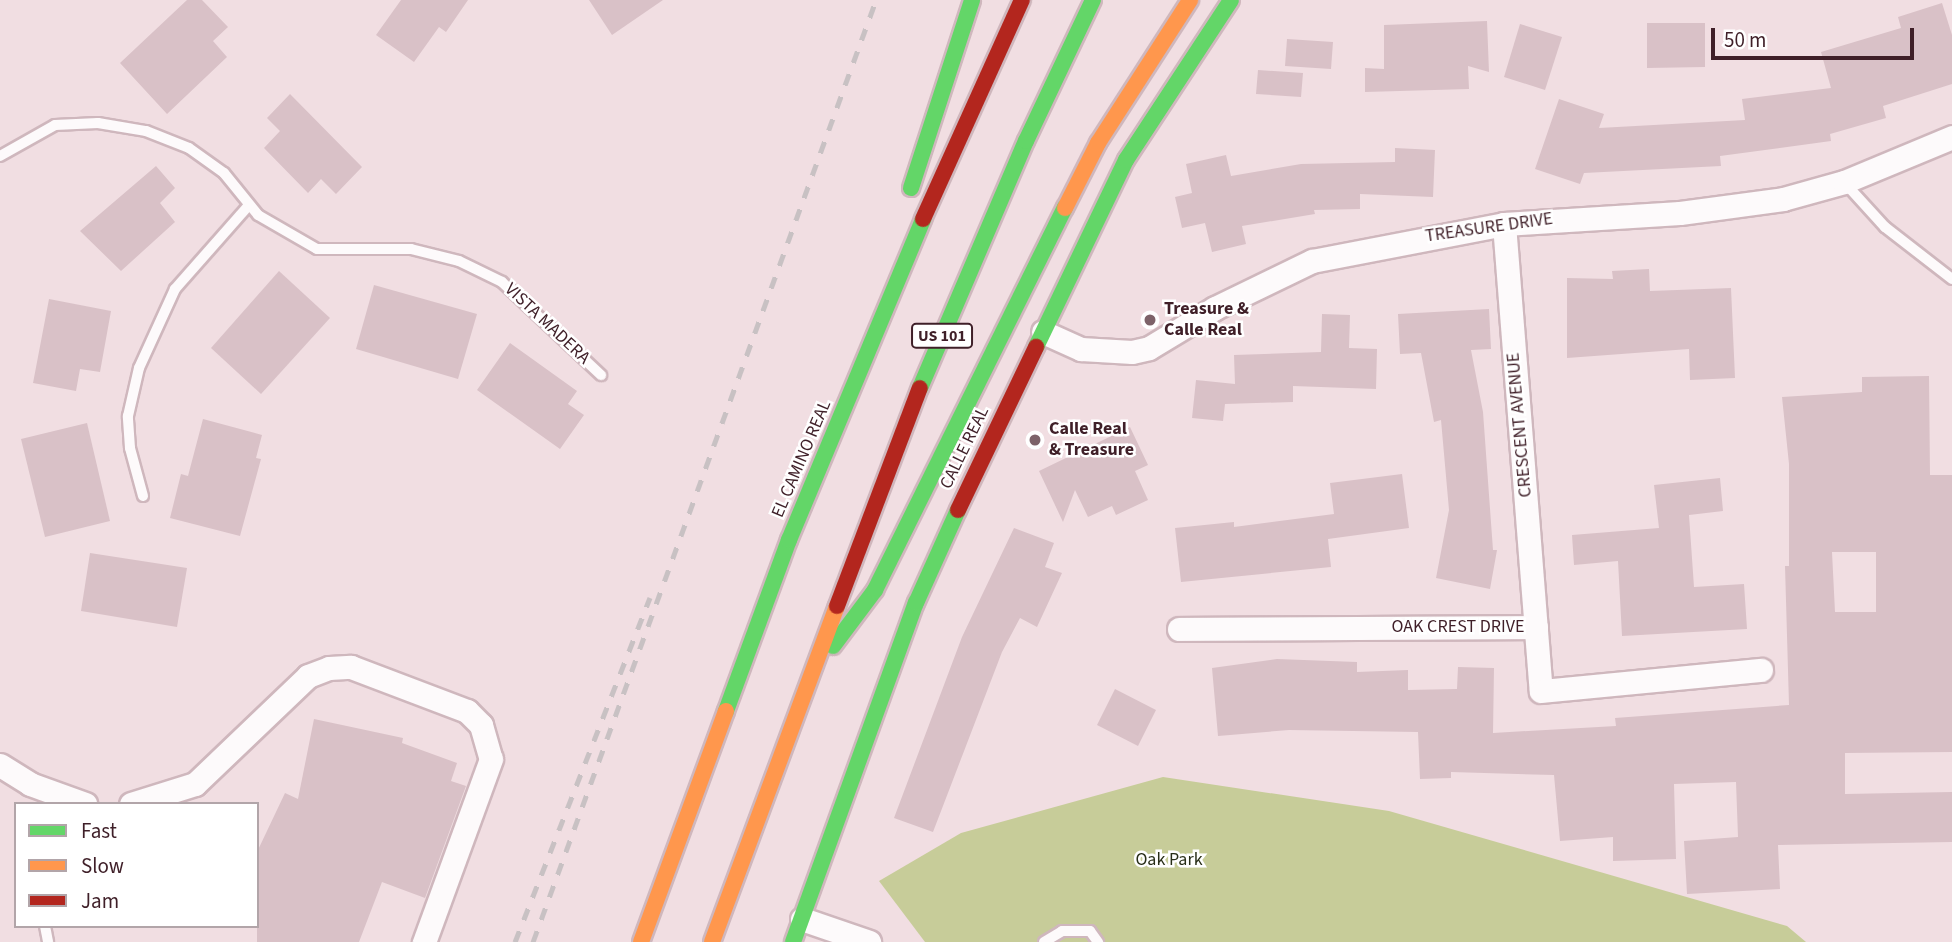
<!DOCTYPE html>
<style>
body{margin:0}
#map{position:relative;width:1952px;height:942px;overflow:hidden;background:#f1dee2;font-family:"Source Sans 3",sans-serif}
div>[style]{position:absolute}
.green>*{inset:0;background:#c7cc99}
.building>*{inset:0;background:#d9c1c7}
.roads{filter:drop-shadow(2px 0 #cfb7bd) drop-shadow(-2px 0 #cfb7bd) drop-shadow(0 2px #cfb7bd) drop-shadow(0 -2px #cfb7bd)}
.lane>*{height:10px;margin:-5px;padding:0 5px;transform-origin:5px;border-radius:5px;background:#fdfafb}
.street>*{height:23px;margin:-11.5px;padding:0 11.5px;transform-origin:11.5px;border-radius:11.5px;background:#fdfafb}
.fast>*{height:16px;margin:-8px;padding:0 8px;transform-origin:8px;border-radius:8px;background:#63d668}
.slow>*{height:16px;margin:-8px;padding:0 8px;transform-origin:8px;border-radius:8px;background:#ff974d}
.jam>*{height:16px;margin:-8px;padding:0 8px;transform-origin:8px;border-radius:8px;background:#b3261e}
.rail>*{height:5px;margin-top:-2.5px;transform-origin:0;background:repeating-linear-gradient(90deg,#c8c1c3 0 12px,transparent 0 24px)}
.dots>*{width:19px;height:19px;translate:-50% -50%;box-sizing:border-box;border:4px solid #fff;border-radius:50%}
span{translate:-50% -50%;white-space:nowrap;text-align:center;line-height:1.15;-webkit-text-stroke:5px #fff;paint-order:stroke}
.shield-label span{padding:2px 5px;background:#fff;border:2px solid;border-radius:5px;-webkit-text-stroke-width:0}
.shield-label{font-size:16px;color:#3f1f28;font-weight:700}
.street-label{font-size:18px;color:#3f1f28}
.poi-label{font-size:18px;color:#3f1f28;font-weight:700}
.left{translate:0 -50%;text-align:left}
.park-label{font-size:18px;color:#282e18}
.legend{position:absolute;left:14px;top:802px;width:245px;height:126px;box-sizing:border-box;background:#fff;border:2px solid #b2a5a9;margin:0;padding:9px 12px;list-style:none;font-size:21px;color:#3f1f28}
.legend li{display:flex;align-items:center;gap:14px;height:35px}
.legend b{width:35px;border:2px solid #b2a5a9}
.scale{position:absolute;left:1711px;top:28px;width:203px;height:32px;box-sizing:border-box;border:4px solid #3f1f28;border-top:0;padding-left:9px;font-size:21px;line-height:24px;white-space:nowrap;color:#3f1f28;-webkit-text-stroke:5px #fff;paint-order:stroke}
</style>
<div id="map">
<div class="green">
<div style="clip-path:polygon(1163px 777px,1389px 811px,1787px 926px,1806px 942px,925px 942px,879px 881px,961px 833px)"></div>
</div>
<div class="building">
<div style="clip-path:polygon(187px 0,202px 0,228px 27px,213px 41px,227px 57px,167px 114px,120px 63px)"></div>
<div style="clip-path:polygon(401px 0,468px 0,446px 32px,439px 27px,414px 62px,376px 35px)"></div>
<div style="clip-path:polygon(589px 0,663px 0,612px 35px)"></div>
<div style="clip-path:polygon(1942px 3px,1952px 35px,1952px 84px,1883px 106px,1886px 118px,1830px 134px,1831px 141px,1720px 156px,1721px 166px,1584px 173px,1580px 184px,1535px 169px,1559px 99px,1604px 114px,1599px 128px,1745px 120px,1742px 99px,1831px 88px,1821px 52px,1901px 28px,1898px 17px)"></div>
<div style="clip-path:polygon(1487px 21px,1489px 72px,1468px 66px,1469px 89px,1365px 92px,1365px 68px,1384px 69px,1384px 25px)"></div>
<div style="clip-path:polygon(1647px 23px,1705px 23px,1705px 67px,1647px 68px)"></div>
<div style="clip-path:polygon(1520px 24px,1562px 37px,1545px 90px,1504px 77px)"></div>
<div style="clip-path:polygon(1287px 39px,1333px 42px,1331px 69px,1285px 66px)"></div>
<div style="clip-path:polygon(1258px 70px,1303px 73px,1301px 97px,1256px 94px)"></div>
<div style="clip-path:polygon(290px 94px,362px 167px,336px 194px,321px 179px,308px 193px,264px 148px,280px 131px,267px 118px)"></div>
<div style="clip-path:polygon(1395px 148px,1435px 150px,1433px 197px,1360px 194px,1360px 209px,1314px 210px,1315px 214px,1242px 226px,1246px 244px,1212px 252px,1205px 223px,1182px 228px,1175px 197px,1192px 193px,1186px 164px,1226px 155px,1231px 176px,1301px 164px,1395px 162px)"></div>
<div style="clip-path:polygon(156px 166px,175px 188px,160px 203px,175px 222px,121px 271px,80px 231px)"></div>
<div style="clip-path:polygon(1649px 269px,1650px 291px,1731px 288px,1735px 378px,1690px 380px,1689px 349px,1567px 358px,1567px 278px,1613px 279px,1612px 271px)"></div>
<div style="clip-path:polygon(279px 271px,330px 318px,261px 394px,211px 348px)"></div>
<div style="clip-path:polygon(374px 285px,477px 314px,458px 379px,356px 349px)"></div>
<div style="clip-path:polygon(49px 299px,111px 311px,100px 372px,80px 369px,76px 391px,33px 383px)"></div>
<div style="clip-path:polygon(1489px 309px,1491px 349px,1471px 350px,1483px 412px,1493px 550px,1497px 550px,1490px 589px,1436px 578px,1449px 510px,1441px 420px,1434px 422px,1421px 353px,1400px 354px,1398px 314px)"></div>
<div style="clip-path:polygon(1322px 314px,1350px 315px,1349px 348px,1377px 349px,1376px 389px,1293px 386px,1293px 402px,1225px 404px,1223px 421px,1192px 418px,1196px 380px,1235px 384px,1234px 355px,1321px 352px)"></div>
<div style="clip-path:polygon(510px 343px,577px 391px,568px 404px,584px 415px,560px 449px,477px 390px)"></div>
<div style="clip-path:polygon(evenodd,1929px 376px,1930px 475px,1952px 475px,1952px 752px,1845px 753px,1845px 794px,1952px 792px,1952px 842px,1778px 845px,1780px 889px,1687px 894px,1684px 841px,1738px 837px,1736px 782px,1674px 784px,1676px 859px,1613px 861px,1613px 837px,1560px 841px,1554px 775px,1451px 772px,1451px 778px,1420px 779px,1418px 732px,1289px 730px,1218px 736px,1212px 668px,1277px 659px,1357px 662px,1357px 672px,1408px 670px,1408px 690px,1457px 689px,1458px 667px,1494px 668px,1493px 733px,1616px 726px,1615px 718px,1789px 705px,1785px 566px,1789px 566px,1789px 464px,1782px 397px,1862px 392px,1862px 377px,1929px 376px,1832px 552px,1876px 552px,1876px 612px,1835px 612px,1832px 552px)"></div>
<div style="clip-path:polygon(203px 419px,262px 435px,256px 458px,261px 459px,240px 536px,170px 518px,181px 474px,188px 476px)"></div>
<div style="clip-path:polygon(87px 423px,110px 521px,45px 537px,21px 439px)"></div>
<div style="clip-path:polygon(1130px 427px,1148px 465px,1135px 471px,1148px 500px,1116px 515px,1112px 506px,1088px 517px,1075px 490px,1063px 522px,1039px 471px)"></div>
<div style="clip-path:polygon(1402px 474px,1409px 528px,1328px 539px,1331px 567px,1181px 582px,1175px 528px,1234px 522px,1234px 527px,1334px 514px,1330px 483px)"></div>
<div style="clip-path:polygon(1720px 478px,1723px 511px,1689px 515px,1694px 587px,1744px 584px,1747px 629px,1622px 636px,1618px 561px,1574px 565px,1572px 535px,1659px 528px,1654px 485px)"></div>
<div style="clip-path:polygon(1014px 528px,1054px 543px,1045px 567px,1062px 573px,1037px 627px,1020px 618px,1002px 652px,933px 832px,894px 818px,962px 637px)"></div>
<div style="clip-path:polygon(90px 553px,187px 568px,177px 627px,81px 611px)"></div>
<div style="clip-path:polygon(1115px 689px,1156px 710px,1138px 746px,1097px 725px)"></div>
<div style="clip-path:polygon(314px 719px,403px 738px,402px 743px,457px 763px,451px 781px,466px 786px,425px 898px,382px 882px,359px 942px,257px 942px,257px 852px,285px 793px,298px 799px)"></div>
</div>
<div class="roads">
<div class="lane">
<div style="left:0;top:156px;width:63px;rotate:-29.4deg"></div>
<div style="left:55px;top:125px;width:43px;rotate:-2.7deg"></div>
<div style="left:98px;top:123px;width:49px;rotate:9.5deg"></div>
<div style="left:146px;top:131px;width:46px;rotate:21.6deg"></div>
<div style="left:189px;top:148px;width:43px;rotate:35.5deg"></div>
<div style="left:224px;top:173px;width:54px;rotate:51deg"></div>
<div style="left:258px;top:215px;width:68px;rotate:30deg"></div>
<div style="left:317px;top:249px;width:94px"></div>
<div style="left:411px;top:249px;width:49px;rotate:14deg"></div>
<div style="left:459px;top:261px;width:48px;rotate:26deg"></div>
<div style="left:502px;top:282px;width:136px;rotate:43.2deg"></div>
<div style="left:1844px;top:182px;width:61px;rotate:47.7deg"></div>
<div style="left:1885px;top:227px;width:85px;rotate:37.8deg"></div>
<div style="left:143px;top:496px;width:50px;rotate:-105.2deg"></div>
<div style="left:130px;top:448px;width:32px;rotate:-94deg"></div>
<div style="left:128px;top:416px;width:49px;rotate:-77.1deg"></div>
<div style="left:139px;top:368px;width:87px;rotate:-65.5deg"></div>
<div style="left:175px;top:289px;width:112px;rotate:-48.6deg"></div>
<div style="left:45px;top:926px;width:16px;rotate:79deg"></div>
<div style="left:1044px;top:942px;width:21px;rotate:-31deg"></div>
<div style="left:1062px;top:931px;width:28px"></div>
<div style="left:1090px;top:931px;width:14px;rotate:54deg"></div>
</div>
<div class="street">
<div style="left:1504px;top:224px;width:468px;rotate:85.5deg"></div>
<div style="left:1541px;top:691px;width:221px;rotate:-5.5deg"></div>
<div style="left:1043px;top:332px;width:42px;rotate:24.1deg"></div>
<div style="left:1081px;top:349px;width:51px;rotate:3.4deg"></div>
<div style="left:1132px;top:352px;width:17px;rotate:-13deg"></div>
<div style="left:1149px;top:348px;width:77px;rotate:-31.2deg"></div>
<div style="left:1215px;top:308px;width:108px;rotate:-25.9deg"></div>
<div style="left:1312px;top:261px;width:196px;rotate:-10.9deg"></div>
<div style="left:1504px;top:224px;width:176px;rotate:-3.6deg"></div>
<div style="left:1680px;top:213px;width:104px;rotate:-7.7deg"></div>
<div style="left:1783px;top:199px;width:63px;rotate:-15.6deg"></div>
<div style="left:1844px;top:182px;width:117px;rotate:-22.6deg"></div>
<div style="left:1179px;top:629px;width:357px;rotate:-0.3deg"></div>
<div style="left:0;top:765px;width:36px;rotate:32deg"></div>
<div style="left:30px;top:784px;width:59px;rotate:20deg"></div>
<div style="left:131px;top:804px;width:67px;rotate:-17.4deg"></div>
<div style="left:195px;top:784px;width:156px;rotate:-43.7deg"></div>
<div style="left:308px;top:676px;width:22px;rotate:-21deg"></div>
<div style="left:329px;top:668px;width:22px;rotate:-3deg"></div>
<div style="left:351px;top:667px;width:124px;rotate:20.8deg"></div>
<div style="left:467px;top:711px;width:20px;rotate:45deg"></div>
<div style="left:481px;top:725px;width:35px;rotate:74deg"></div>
<div style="left:491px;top:759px;width:195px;rotate:110.1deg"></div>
<div style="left:802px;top:919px;width:71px;rotate:18.9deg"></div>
</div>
<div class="fast">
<div style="left:911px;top:188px;width:198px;rotate:-72deg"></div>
<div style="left:1036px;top:347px;width:208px;rotate:-64.3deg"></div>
<div style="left:1126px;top:160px;width:191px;rotate:-56.7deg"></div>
<div style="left:920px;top:388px;width:269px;rotate:-66.8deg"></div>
<div style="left:1026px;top:141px;width:156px;rotate:-64.6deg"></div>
<div style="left:833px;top:646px;width:70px;rotate:-53.1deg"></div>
<div style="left:875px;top:590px;width:427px;rotate:-63.6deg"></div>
<div style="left:726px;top:711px;width:182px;rotate:-69.8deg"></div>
<div style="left:789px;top:540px;width:348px;rotate:-67.3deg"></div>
<div style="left:793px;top:942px;width:361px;rotate:-70.1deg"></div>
<div style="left:916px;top:603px;width:102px;rotate:-65.7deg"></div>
</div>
<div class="slow">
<div style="left:1065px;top:208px;width:73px;rotate:-63.1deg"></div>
<div style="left:1098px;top:143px;width:170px;rotate:-57.2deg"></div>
<div style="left:641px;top:942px;width:246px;rotate:-69.8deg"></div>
<div style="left:712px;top:942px;width:358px;rotate:-69.6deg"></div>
</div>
<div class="jam">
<div style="left:923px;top:219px;width:240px;rotate:-65.7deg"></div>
<div style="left:958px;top:510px;width:181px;rotate:-64.4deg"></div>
<div style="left:837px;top:606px;width:233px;rotate:-69.2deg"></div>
</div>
</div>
<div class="rail">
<div style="left:515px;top:942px;width:370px;rotate:-68.6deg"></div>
<div style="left:533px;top:942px;width:1003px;rotate:-69.99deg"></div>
</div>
<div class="dots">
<div style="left:1150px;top:320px;background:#7d6269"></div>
<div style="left:1035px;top:440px;background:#7d6269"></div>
</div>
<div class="shield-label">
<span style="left:942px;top:336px">US 101</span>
</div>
<div class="street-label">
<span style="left:1489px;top:228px;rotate:-8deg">TREASURE DRIVE</span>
<span style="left:547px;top:324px;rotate:43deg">VISTA MADERA</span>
<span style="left:1520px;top:425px;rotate:-95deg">CRESCENT AVENUE</span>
<span style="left:965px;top:448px;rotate:-64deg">CALLE REAL</span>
<span style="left:802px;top:459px;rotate:-67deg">EL CAMINO REAL</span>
<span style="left:1458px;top:627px">OAK CREST DRIVE</span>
</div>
<div class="poi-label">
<span class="left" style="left:1164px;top:320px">Treasure &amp;<br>Calle Real</span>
<span class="left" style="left:1049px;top:440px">Calle Real<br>&amp; Treasure</span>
</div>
<div class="park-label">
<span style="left:1169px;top:860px">Oak Park</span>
</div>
<ul class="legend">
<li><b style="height:9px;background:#63d668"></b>Fast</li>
<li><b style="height:9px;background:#ff974d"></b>Slow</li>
<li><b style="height:9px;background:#b3261e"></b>Jam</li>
</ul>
<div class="scale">50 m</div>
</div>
